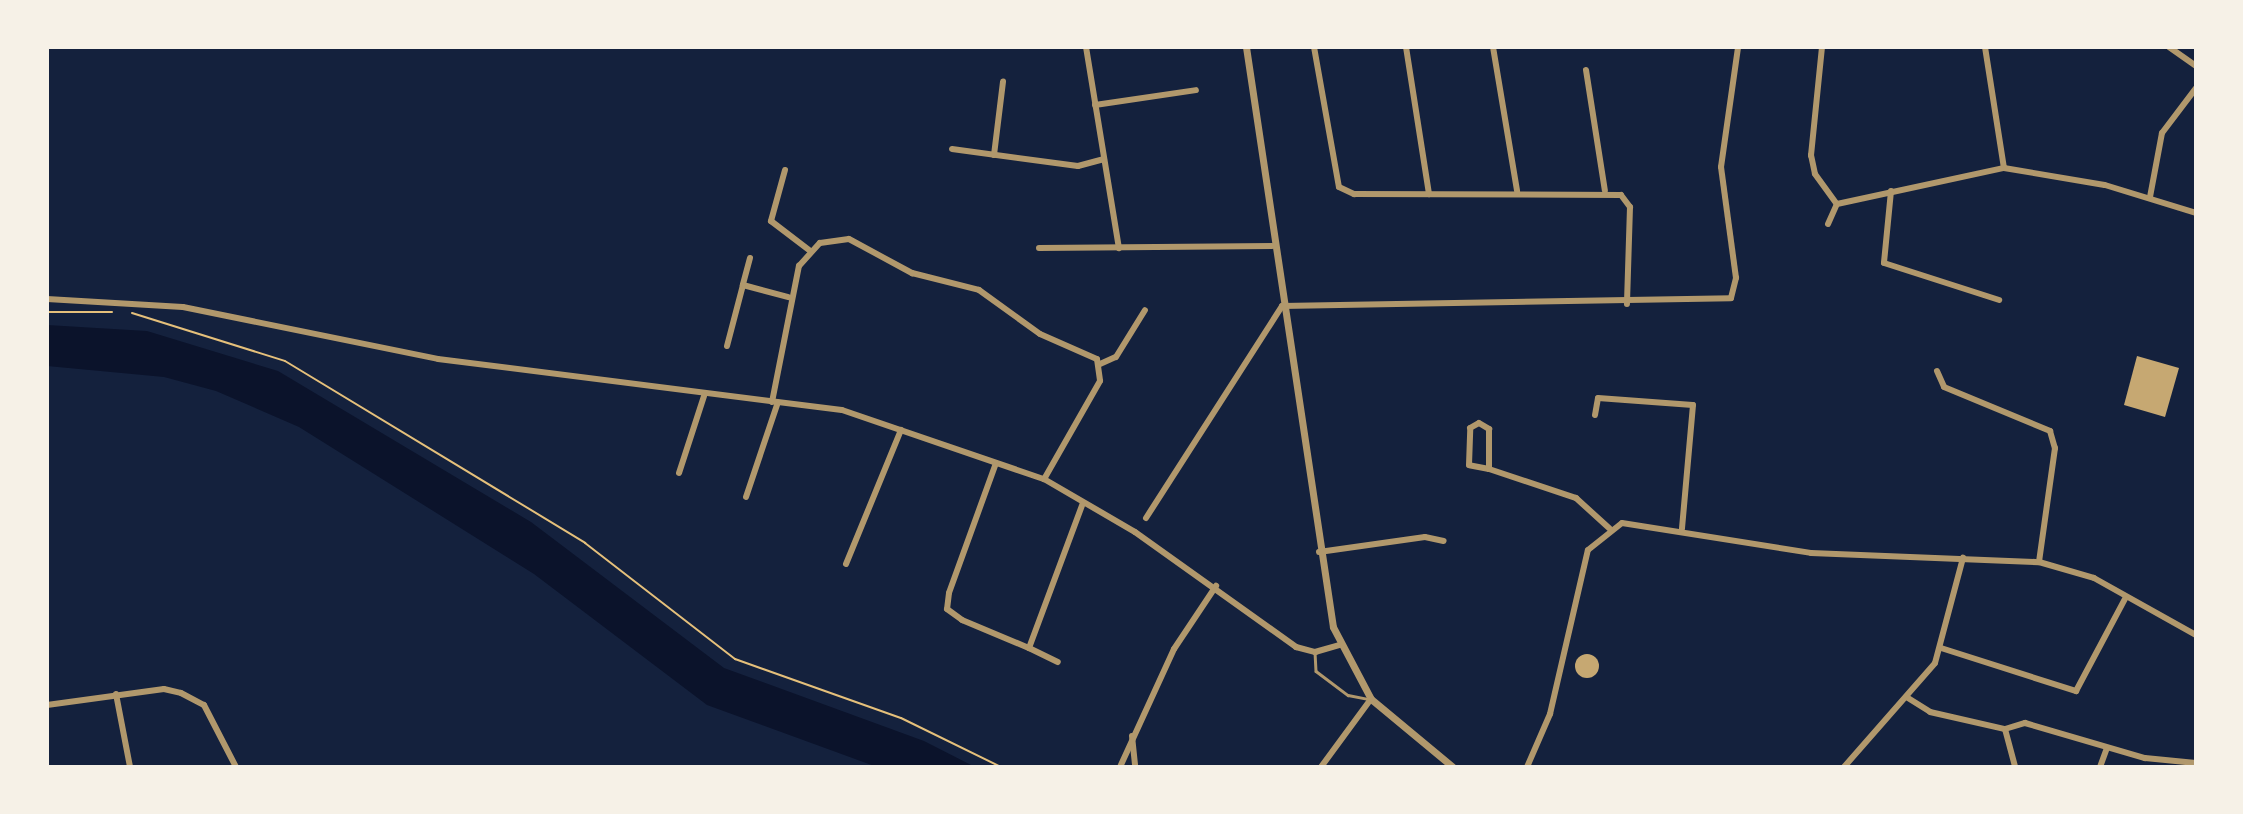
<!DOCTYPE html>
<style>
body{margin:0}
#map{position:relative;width:2243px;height:814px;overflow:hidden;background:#14213d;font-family:"DejaVu Sans",sans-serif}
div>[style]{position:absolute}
.water>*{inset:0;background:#0b132b}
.building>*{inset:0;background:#c6a872}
.round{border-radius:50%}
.path>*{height:2px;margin:-1px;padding:0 1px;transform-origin:1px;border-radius:1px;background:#e5c07b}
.service>*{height:2.5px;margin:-1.25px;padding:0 1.25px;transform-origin:1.25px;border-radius:1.25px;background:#b1986c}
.minor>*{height:6px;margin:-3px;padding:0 3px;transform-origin:3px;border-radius:3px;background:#b1986c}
.tertiary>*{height:7px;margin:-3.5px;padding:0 3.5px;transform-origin:3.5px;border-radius:3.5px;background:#b1986c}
span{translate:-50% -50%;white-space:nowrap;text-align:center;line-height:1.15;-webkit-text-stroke:5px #f6f1e7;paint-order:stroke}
.frame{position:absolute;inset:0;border:49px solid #f6f1e7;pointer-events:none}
</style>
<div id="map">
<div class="water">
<div style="clip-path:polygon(47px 325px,147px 331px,278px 371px,531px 522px,724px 668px,924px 741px,975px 767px,877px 767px,707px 705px,534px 574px,299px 427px,216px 391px,164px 377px,47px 366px)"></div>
</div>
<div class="building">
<div style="clip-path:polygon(2137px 356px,2179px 368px,2165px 417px,2124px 405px)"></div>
<div class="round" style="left:1575px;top:654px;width:24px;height:24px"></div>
</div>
<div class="path">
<div style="left:47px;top:312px;width:65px"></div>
<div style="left:132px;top:313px;width:160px;rotate:17.4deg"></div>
<div style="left:285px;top:361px;width:351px;rotate:31.2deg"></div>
<div style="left:585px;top:543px;width:190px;rotate:37.7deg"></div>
<div style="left:735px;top:659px;width:176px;rotate:19.6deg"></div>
<div style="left:901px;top:718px;width:111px;rotate:26.1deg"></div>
</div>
<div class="service">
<div style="left:1315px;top:652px;width:19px;rotate:87deg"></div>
<div style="left:1316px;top:671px;width:40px;rotate:37deg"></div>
<div style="left:1348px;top:695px;width:21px;rotate:11deg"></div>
</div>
<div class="minor">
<div style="left:1086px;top:47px;width:204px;rotate:80.7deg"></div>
<div style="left:1314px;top:47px;width:142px;rotate:79.9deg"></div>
<div style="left:1339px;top:187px;width:17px;rotate:25deg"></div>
<div style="left:1354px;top:194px;width:267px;rotate:0.2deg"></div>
<div style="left:1621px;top:195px;width:15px;rotate:53deg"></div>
<div style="left:1630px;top:207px;width:97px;rotate:91.8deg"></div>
<div style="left:1406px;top:47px;width:149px;rotate:81.1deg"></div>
<div style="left:1493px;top:47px;width:146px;rotate:80.5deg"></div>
<div style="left:1822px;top:47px;width:109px;rotate:95.8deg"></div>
<div style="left:1811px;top:155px;width:19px;rotate:78deg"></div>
<div style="left:1815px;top:174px;width:37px;rotate:54deg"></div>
<div style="left:1985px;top:47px;width:122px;rotate:81.1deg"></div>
<div style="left:2169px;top:47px;width:33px;rotate:35deg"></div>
<div style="left:1586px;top:70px;width:122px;rotate:81.1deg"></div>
<div style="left:1095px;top:105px;width:102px;rotate:-8.4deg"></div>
<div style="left:952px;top:149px;width:127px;rotate:7.7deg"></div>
<div style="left:1078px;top:166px;width:27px;rotate:-15deg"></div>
<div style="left:994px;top:155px;width:74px;rotate:-83deg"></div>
<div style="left:785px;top:170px;width:53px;rotate:105.4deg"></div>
<div style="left:771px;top:221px;width:48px;rotate:37.3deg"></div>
<div style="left:1891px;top:191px;width:72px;rotate:95.6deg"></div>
<div style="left:1884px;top:263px;width:121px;rotate:17.8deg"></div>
<div style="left:2150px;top:197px;width:65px;rotate:-79.4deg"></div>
<div style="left:2162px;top:133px;width:56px;rotate:-52.9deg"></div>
<div style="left:1837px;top:204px;width:171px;rotate:-12.2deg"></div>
<div style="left:2004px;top:168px;width:102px;rotate:9.6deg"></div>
<div style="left:2105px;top:185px;width:95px;rotate:17.1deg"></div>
<div style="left:1828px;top:224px;width:22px;rotate:-66deg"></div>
<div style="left:1039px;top:248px;width:233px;rotate:-0.5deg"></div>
<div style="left:750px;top:258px;width:28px;rotate:105deg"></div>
<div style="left:743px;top:285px;width:47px;rotate:14.9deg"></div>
<div style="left:47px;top:299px;width:136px;rotate:3.4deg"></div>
<div style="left:183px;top:307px;width:260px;rotate:11.5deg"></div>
<div style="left:438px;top:359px;width:407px;rotate:7.2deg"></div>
<div style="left:842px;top:410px;width:213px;rotate:18.9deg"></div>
<div style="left:1044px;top:479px;width:105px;rotate:30.2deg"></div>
<div style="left:1135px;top:532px;width:198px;rotate:35.5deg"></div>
<div style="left:1296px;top:647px;width:20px;rotate:15deg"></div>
<div style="left:1315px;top:652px;width:25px;rotate:-16deg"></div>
<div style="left:727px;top:346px;width:63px;rotate:-75.3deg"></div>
<div style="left:1100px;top:364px;width:17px;rotate:-24deg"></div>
<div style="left:1116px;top:357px;width:55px;rotate:-58.3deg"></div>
<div style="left:1937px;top:371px;width:17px;rotate:66deg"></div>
<div style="left:1944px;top:387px;width:115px;rotate:22.5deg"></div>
<div style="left:2050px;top:431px;width:18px;rotate:74deg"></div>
<div style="left:2055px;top:448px;width:115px;rotate:98deg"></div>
<div style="left:772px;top:402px;width:139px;rotate:-78.8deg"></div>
<div style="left:799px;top:266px;width:31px;rotate:-48deg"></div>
<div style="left:820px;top:243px;width:29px;rotate:-8deg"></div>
<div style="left:849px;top:239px;width:72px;rotate:28.4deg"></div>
<div style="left:912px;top:273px;width:69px;rotate:14.2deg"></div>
<div style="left:979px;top:290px;width:75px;rotate:35.8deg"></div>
<div style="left:1040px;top:334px;width:62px;rotate:23.7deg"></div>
<div style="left:1097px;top:359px;width:22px;rotate:82deg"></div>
<div style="left:1100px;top:381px;width:113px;rotate:119.7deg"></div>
<div style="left:1595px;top:415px;width:17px;rotate:-80deg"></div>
<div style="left:1598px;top:398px;width:95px;rotate:4.2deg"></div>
<div style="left:1693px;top:405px;width:124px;rotate:95.1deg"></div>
<div style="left:996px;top:463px;width:138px;rotate:109.9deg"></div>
<div style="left:949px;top:593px;width:16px;rotate:97deg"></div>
<div style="left:947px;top:609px;width:19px;rotate:36deg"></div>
<div style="left:962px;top:620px;width:73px;rotate:22.7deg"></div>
<div style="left:1029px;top:648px;width:155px;rotate:-69.6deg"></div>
<div style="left:1489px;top:469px;width:20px;rotate:-169deg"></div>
<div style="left:1469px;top:465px;width:37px;rotate:-88deg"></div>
<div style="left:1470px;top:428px;width:10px;rotate:-29deg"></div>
<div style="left:1479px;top:423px;width:12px;rotate:31deg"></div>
<div style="left:1489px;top:429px;width:40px;rotate:90deg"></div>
<div style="left:1489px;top:469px;width:92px;rotate:18.4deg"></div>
<div style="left:1576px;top:498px;width:45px;rotate:42.3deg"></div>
<div style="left:679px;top:473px;width:81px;rotate:-72deg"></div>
<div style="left:746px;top:497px;width:100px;rotate:-71.4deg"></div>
<div style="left:1146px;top:518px;width:252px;rotate:-57.3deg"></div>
<div style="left:1282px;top:306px;width:449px;rotate:-1deg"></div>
<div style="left:1731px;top:298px;width:21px;rotate:-76deg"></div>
<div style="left:1736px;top:278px;width:112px;rotate:-97.7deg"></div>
<div style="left:1721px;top:167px;width:121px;rotate:-81.9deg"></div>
<div style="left:1319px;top:552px;width:107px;rotate:-8.1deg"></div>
<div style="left:1425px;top:537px;width:19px;rotate:12deg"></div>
<div style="left:846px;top:564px;width:145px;rotate:-67.7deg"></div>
<div style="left:1029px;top:648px;width:32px;rotate:26deg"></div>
<div style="left:1941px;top:648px;width:142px;rotate:17.7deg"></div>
<div style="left:2076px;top:691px;width:106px;rotate:-62deg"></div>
<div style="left:116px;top:694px;width:74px;rotate:79.1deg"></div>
<div style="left:1908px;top:698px;width:26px;rotate:32deg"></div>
<div style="left:1930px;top:712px;width:77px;rotate:12.8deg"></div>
<div style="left:2005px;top:729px;width:21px;rotate:-17deg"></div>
<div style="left:2025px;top:723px;width:125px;rotate:16.3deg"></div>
<div style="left:2145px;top:758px;width:51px;rotate:5.6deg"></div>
<div style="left:47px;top:705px;width:118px;rotate:-7.8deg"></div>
<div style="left:164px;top:689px;width:17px;rotate:13deg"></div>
<div style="left:181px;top:693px;width:26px;rotate:28deg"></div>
<div style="left:204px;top:705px;width:70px;rotate:62.7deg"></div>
<div style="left:2005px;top:729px;width:39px;rotate:75deg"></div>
<div style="left:1132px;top:736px;width:31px;rotate:84deg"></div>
<div style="left:1120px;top:767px;width:130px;rotate:-65.4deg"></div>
<div style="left:1174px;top:649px;width:76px;rotate:-56.3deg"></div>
<div style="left:1321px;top:767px;width:84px;rotate:-53.7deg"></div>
<div style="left:1527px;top:767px;width:58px;rotate:-66.5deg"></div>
<div style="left:1550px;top:714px;width:168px;rotate:-77deg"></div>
<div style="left:1588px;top:550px;width:43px;rotate:-38.5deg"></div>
<div style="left:1622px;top:523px;width:191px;rotate:9deg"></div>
<div style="left:1811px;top:553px;width:228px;rotate:2.3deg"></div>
<div style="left:2039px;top:562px;width:57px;rotate:16.2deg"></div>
<div style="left:2094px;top:578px;width:117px;rotate:29.2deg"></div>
<div style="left:1844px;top:767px;width:138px;rotate:-48.8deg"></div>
<div style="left:1935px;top:663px;width:109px;rotate:-75.1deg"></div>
<div style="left:2100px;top:767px;width:20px;rotate:-70deg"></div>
</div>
<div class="tertiary">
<div style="left:1246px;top:47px;width:586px;rotate:81.47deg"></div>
<div style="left:1333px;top:627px;width:81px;rotate:62.2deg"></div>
<div style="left:1371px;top:699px;width:107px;rotate:39.7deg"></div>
</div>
<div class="frame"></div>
</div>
